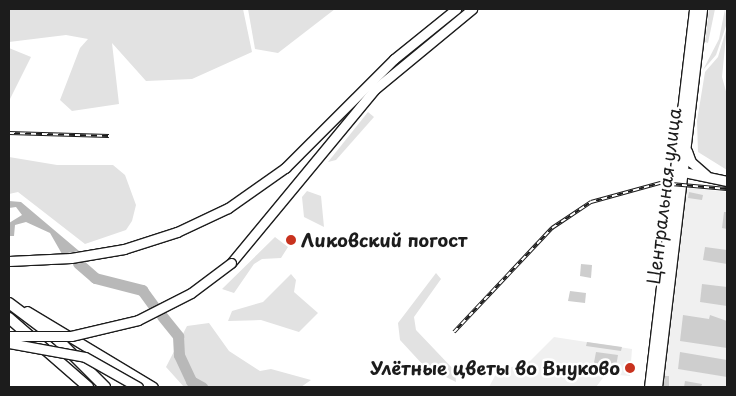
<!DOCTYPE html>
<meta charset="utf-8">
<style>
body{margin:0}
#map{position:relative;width:736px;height:396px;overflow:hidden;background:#fff;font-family:"Playpen Sans",sans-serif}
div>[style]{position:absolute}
.built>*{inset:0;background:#f0f0f0}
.green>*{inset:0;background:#e2e2e2}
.water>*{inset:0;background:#b8b8b8}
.river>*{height:11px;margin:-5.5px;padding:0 5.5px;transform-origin:5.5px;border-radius:5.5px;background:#b8b8b8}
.building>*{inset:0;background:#cecece}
.roads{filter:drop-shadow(1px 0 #1c1c1c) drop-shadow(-1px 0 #1c1c1c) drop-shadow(0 1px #1c1c1c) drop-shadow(0 -1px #1c1c1c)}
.secondary>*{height:9px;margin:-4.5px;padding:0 4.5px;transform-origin:4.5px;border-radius:4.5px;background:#fff}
.primary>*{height:10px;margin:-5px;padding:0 5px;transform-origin:5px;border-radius:5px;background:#fff}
.rail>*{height:4px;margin-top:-2px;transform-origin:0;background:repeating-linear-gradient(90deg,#fff 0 5.5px,#1c1c1c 0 11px);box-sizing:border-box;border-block:1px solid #1c1c1c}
.bridges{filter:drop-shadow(1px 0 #1c1c1c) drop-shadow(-1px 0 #1c1c1c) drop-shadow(0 1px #1c1c1c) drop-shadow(0 -1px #1c1c1c)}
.secondary-bridge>*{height:9px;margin:-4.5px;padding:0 4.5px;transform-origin:4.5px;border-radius:4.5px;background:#fff}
.dots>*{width:14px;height:14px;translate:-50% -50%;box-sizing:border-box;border:2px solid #fff;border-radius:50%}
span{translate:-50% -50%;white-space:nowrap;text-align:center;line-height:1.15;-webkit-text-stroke:5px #fff;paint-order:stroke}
.street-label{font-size:18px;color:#1c1c1c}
.poi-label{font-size:18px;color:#1c1c1c;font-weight:700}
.left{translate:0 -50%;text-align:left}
.right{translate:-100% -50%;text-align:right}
.frame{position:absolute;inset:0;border:10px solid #1c1c1c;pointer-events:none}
</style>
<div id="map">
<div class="built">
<div style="clip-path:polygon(690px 188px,727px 192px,727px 387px,663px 387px,686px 190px)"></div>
<div style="clip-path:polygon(554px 337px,632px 349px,630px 376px,606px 374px,596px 387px,489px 387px,497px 372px,530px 361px)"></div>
</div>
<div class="green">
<div style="clip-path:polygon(9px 9px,243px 9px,252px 52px,192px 79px,146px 81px,112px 43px,119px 104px,72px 111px,60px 100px,80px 48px,88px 39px,66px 35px,9px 42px)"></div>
<div style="clip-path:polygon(248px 9px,335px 9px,278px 53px,255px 49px)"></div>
<div style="clip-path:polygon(709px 9px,715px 9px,708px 43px,705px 42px)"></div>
<div style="clip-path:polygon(725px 9px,727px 23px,716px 55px,703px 70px,719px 39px)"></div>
<div style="clip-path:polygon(727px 27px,722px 77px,727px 95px,727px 170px,698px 152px,697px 121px,705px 72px,718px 57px)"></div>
<div style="clip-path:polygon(9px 48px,31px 57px,9px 101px)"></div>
<div style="clip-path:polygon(368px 112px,374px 117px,336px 160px,328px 162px)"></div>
<div style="clip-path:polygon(9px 157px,57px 165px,113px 165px,125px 175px,136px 205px,132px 221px,126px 230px,85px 244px,18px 192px,9px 194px)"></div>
<div style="clip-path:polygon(307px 191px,321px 196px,324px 227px,304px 217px,302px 197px)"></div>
<div style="clip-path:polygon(275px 237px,288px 247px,281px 258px,262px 259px,254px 264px,234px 293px,222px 289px)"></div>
<div style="clip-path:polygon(436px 273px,441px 279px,414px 317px,416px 330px,455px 371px,456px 382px,424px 366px,400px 340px,398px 323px)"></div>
<div style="clip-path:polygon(291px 274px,296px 280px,294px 292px,318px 313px,299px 332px,261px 320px,228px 321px,232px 311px,263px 302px)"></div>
<div style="clip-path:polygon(209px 323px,229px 351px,260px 371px,271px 369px,311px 380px,301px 387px,184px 387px,166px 367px,187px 326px)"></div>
</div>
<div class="water">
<div style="clip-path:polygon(9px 201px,21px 202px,79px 251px,62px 254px,50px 233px,26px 222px,15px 225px,14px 236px,9px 236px,9px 223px,22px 215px,16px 207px,9px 208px)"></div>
</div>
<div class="river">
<div style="left:78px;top:263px;width:23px;rotate:41deg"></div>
<div style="left:95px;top:278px;width:49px;rotate:14.3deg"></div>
<div style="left:142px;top:290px;width:22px;rotate:54deg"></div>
<div style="left:162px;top:316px;width:26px;rotate:51deg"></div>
<div style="left:178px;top:336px;width:19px;rotate:87deg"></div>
<div style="left:179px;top:355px;width:29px;rotate:65deg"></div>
<div style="left:191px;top:381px;width:13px;rotate:29deg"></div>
</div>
<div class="building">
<div style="clip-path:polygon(689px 192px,703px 195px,702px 200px,688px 198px)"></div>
<div style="clip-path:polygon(724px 212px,727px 212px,727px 229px,722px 228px)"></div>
<div style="clip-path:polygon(705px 247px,727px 250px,727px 264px,703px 260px)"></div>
<div style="clip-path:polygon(581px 264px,592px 265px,591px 278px,580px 276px)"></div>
<div style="clip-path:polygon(702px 284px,727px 287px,727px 306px,700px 302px)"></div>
<div style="clip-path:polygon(570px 291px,586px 293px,585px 303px,568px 301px)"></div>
<div style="clip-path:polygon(683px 315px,709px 319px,710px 315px,727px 321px,727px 348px,680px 341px)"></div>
<div style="clip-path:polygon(587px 342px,622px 347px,621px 351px,586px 346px)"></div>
<div style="clip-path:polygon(596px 352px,618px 355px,615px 372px,593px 368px)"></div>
<div style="clip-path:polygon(680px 352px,727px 360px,727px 377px,678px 369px)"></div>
<div style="clip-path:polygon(664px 376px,669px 376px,669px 387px,663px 387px)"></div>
<div style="clip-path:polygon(685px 381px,702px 384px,701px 387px,684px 387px)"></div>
</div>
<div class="roads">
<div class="secondary">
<div style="left:687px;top:151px;width:12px;rotate:70deg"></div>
<div style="left:691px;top:162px;width:20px;rotate:41deg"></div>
<div style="left:679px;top:171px;width:49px;rotate:11.8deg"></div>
<div style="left:9px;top:261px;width:62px;rotate:-2.8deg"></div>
<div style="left:71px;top:258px;width:54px;rotate:-9.6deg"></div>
<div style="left:124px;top:249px;width:56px;rotate:-17.8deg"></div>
<div style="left:177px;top:232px;width:56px;rotate:-25.2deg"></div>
<div style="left:228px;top:208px;width:70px;rotate:-35.1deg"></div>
<div style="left:285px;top:168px;width:154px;rotate:-45deg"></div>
<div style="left:394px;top:59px;width:80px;rotate:-38.9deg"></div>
<div style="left:231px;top:263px;width:226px;rotate:-50.4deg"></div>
<div style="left:375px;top:89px;width:126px;rotate:-39.5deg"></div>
<div style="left:27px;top:311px;width:147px;rotate:31.1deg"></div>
<div style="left:649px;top:387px;width:381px;rotate:-83.2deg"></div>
<div style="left:657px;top:387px;width:381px;rotate:-83.2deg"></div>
</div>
<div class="primary">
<div style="left:9px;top:303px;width:60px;rotate:36.9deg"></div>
<div style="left:57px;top:339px;width:68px;rotate:45deg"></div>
<div style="left:9px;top:318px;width:105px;rotate:41.1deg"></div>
</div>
</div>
<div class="rail">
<div style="left:9px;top:133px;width:100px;rotate:1.7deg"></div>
<div style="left:454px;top:332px;width:143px;rotate:-46.7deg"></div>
<div style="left:552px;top:228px;width:47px;rotate:-33.7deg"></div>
<div style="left:591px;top:202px;width:72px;rotate:-15.4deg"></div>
<div style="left:660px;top:183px;width:67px;rotate:5.1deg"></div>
</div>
<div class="bridges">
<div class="secondary-bridge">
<div style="left:9px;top:336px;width:62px"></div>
<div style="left:71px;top:336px;width:69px;rotate:-13.4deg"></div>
<div style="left:138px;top:320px;width:59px;rotate:-27deg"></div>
<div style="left:191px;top:293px;width:50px;rotate:-36.9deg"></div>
<div style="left:9px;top:343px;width:77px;rotate:10.4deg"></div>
<div style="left:85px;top:357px;width:61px;rotate:29.5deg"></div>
</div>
</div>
<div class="dots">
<div style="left:291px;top:240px;background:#c8321e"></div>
<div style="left:630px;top:368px;background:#c8321e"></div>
</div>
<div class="street-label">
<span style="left:664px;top:196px;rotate:-83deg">Центральная улица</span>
</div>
<div class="poi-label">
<span class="left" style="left:301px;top:240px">Ликовский погост</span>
<span class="right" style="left:620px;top:368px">Улётные цветы во Внуково</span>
</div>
<div class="frame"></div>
</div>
